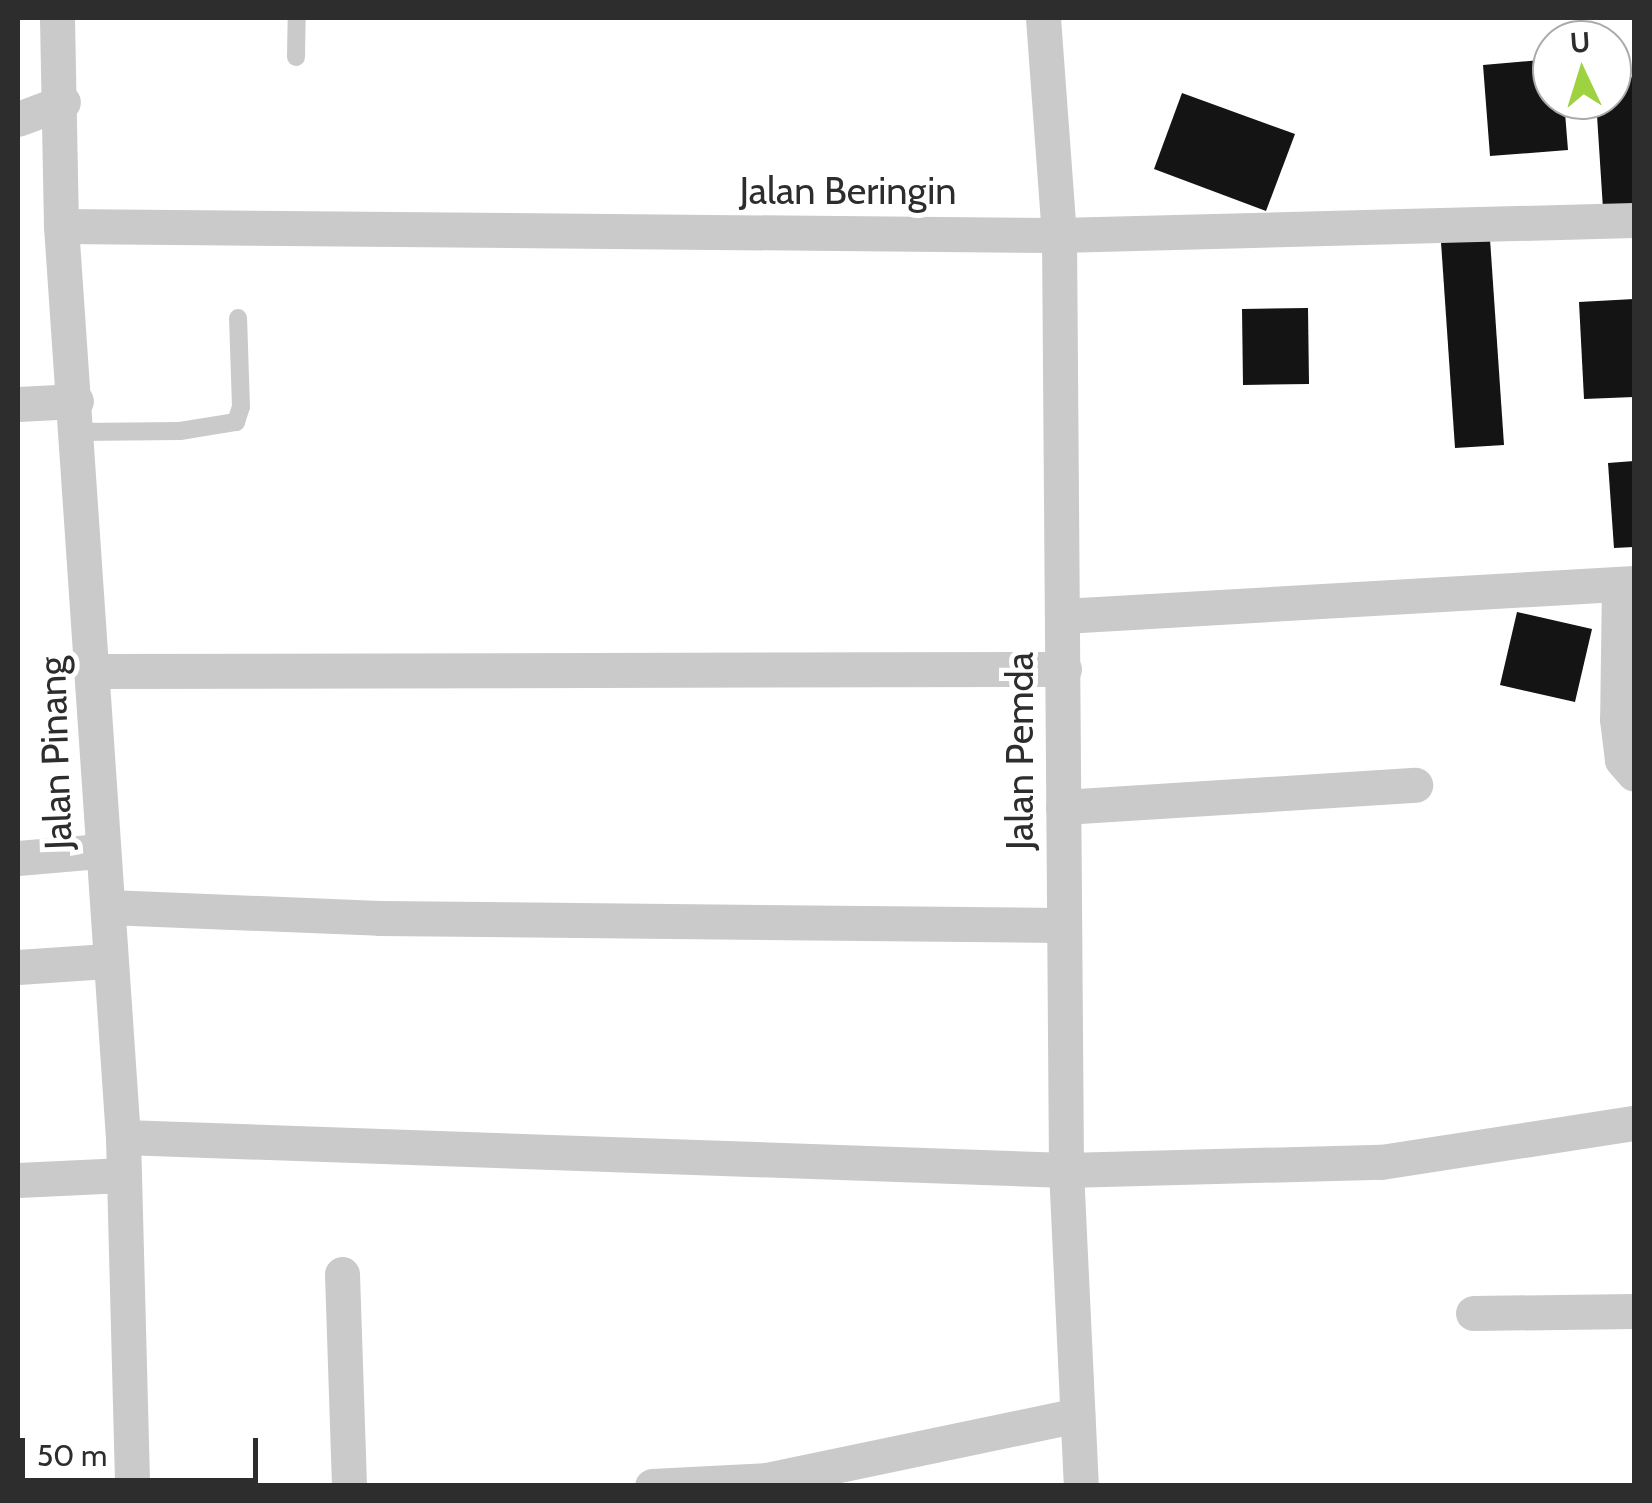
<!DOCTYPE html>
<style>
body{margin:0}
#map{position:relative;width:1652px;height:1503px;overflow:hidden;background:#fff;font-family:Cabin,sans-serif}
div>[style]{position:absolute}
.building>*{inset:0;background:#141414}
.service>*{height:18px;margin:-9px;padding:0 9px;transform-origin:9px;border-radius:9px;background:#cacaca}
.minor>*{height:35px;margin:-17.5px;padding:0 17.5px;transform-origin:17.5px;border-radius:17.5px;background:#cacaca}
span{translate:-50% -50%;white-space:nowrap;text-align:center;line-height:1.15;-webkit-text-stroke:10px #fff;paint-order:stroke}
.street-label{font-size:38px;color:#2d2d2d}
.frame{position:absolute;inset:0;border:20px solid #2d2d2d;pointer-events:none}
.north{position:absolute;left:1532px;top:20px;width:100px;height:100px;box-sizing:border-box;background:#fff;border:2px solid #ababab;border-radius:50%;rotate:356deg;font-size:28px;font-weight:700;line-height:40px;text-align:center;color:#2d2d2d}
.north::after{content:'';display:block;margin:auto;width:35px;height:45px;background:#9ed241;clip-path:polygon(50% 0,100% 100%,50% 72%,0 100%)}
.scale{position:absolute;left:20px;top:1438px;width:238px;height:45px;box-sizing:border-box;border:5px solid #2d2d2d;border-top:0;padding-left:12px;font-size:30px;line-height:35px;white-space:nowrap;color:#2d2d2d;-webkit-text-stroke:8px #fff;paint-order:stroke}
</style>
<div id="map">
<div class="building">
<div style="clip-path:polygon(1552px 59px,1552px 100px,1564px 100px,1568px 150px,1490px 156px,1483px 65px)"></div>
<div style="clip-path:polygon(1634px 77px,1634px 207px,1603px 209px,1596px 100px,1612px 100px,1612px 79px)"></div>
<div style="clip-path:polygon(1182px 93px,1295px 134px,1266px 211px,1154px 169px)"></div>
<div style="clip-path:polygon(1490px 239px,1504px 445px,1455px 448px,1441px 242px)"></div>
<div style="clip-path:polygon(1634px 299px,1634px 397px,1584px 399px,1579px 302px)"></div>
<div style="clip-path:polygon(1308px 308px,1309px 384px,1243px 385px,1242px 309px)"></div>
<div style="clip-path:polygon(1634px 461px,1634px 547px,1614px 548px,1608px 463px)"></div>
<div style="clip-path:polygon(1517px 612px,1592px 629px,1575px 702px,1500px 685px)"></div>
</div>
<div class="service">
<div style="left:296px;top:57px;width:39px;rotate:-89deg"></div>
<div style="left:78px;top:432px;width:102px;rotate:-0.6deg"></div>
<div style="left:180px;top:431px;width:57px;rotate:-9.1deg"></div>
<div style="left:236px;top:422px;width:16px;rotate:-72deg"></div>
<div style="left:241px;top:407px;width:89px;rotate:-91.9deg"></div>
</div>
<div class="minor">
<div style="left:57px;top:18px;width:208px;rotate:88.9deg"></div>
<div style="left:61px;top:226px;width:913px;rotate:86.11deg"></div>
<div style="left:123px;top:1137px;width:349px;rotate:88.5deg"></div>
<div style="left:1043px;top:18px;width:218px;rotate:85.8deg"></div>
<div style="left:1059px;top:235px;width:935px;rotate:89.57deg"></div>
<div style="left:1066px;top:1170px;width:316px;rotate:87.3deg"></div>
<div style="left:18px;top:119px;width:48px;rotate:-20.7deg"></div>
<div style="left:61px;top:226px;width:998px;rotate:0.52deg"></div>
<div style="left:1059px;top:235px;width:575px;rotate:-1.49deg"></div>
<div style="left:18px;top:404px;width:58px;rotate:-3deg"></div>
<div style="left:1619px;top:584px;width:135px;rotate:90.8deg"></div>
<div style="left:1617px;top:719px;width:41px;rotate:83deg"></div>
<div style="left:1622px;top:760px;width:18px;rotate:49deg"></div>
<div style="left:1063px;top:616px;width:572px;rotate:-3.31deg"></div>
<div style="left:95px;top:671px;width:969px;rotate:-0.12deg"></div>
<div style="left:1063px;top:807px;width:353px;rotate:-3.6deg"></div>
<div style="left:18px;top:858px;width:81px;rotate:-4.9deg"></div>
<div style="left:108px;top:907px;width:271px;rotate:2.3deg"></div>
<div style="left:379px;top:918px;width:683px;rotate:0.59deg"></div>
<div style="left:18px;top:967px;width:89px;rotate:-3.9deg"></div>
<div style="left:123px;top:1137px;width:944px;rotate:2deg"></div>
<div style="left:1066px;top:1170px;width:315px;rotate:-1.5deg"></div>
<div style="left:1381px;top:1162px;width:256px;rotate:-8.8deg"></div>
<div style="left:18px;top:1180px;width:106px;rotate:-2.7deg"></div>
<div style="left:342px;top:1274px;width:212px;rotate:88.1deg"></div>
<div style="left:1473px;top:1313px;width:161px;rotate:-0.7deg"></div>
<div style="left:652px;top:1486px;width:115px;rotate:-3deg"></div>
<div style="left:767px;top:1480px;width:317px;rotate:-11.8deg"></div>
</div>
<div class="street-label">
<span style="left:848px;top:191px">Jalan Beringin</span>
<span style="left:1020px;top:751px;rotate:-90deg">Jalan Pemda</span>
<span style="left:55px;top:753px;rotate:-92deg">Jalan Pinang</span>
</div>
<div class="frame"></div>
<div class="north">U</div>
<div class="scale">50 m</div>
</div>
